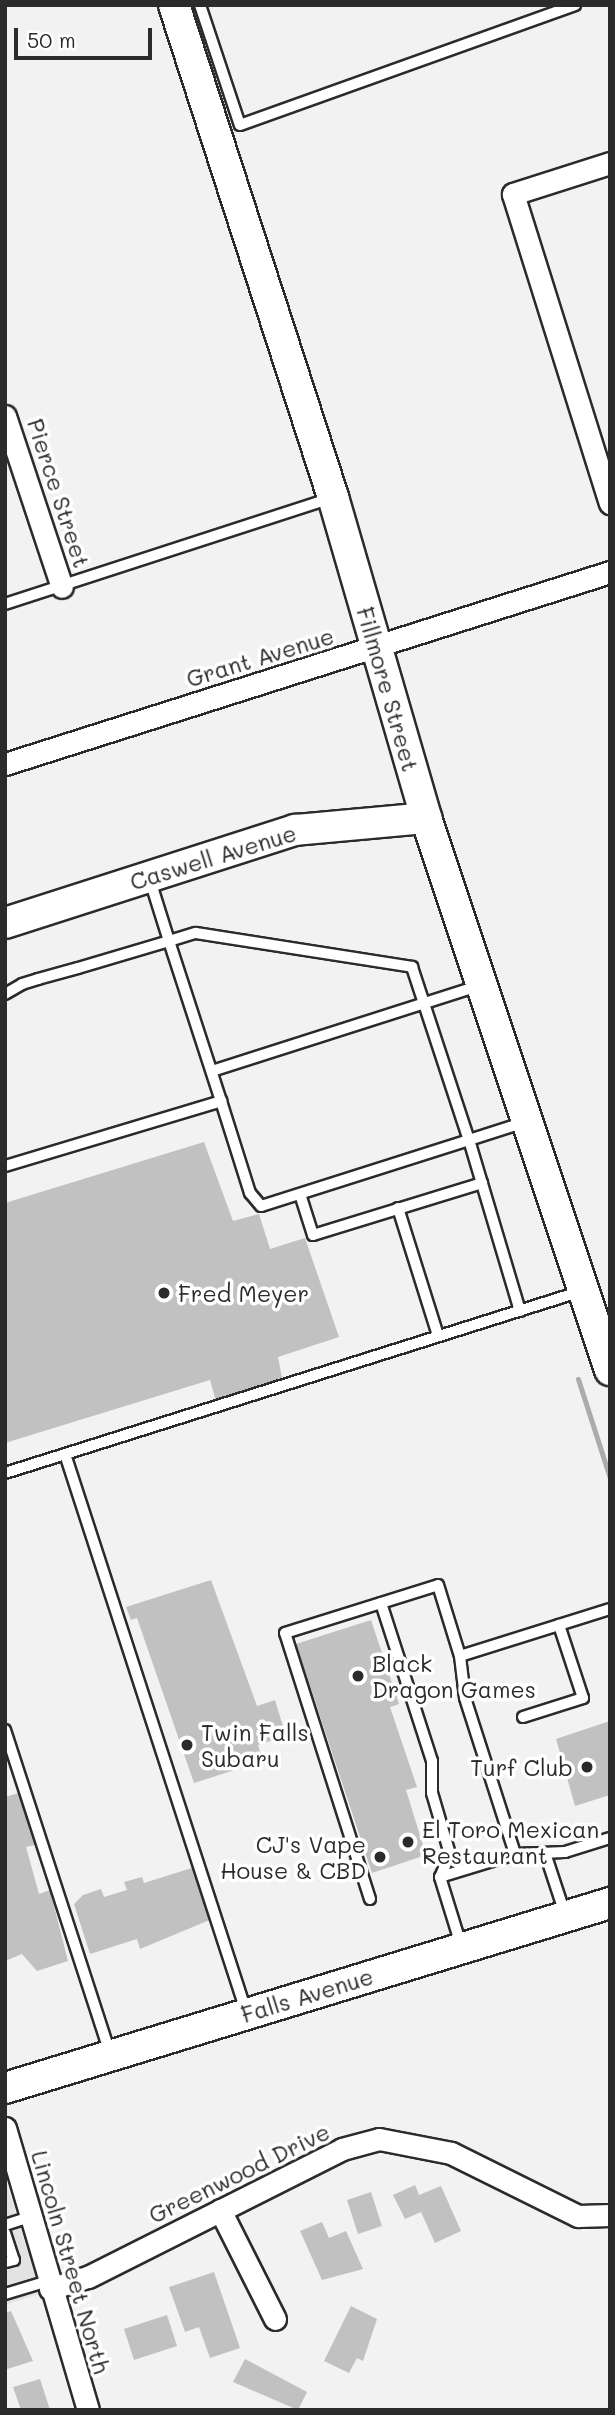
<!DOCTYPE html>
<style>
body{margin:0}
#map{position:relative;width:615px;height:2415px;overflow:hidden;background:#f2f2f2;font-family:Mali,sans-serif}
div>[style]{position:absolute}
.built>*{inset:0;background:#e3e3e3}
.stream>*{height:5px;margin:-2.5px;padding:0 2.5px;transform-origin:2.5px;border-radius:2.5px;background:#ababab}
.building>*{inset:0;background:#c1c1c1}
.roads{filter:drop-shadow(2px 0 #2b2b2b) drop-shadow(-2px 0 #2b2b2b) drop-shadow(0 2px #2b2b2b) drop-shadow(0 -2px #2b2b2b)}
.lane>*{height:10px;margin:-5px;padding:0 5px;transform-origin:5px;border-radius:5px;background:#fff}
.street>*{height:21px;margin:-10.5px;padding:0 10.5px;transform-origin:10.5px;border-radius:10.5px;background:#fff}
.secondary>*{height:30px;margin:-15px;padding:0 15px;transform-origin:15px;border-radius:15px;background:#fff}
.dots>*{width:19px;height:19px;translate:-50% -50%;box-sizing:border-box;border:4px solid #fff;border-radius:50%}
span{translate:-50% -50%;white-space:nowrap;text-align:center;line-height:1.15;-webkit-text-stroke:7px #fff;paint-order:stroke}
.street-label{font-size:23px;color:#2b2b2b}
.poi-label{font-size:23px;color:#2b2b2b}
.left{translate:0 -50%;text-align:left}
.right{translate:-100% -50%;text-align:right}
.frame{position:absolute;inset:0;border:7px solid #2b2b2b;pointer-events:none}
.scale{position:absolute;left:14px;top:28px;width:138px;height:32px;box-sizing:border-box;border:4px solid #2b2b2b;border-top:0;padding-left:9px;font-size:21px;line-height:24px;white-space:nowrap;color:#2b2b2b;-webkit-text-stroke:5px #fff;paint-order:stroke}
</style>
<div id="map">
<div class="built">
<div style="clip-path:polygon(5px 2178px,41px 2293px,5px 2305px)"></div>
</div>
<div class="stream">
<div style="left:578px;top:1379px;width:104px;rotate:72.1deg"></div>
</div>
<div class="building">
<div style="clip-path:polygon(204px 1142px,233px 1221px,259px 1214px,270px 1249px,305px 1238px,339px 1337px,278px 1357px,283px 1383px,217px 1405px,210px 1380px,5px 1443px,5px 1203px)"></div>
<div style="clip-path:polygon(211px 1580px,257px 1706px,275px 1700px,286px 1736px,258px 1745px,263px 1761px,194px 1783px,137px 1618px,131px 1620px,126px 1607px)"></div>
<div style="clip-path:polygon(371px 1620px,399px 1704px,390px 1707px,417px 1787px,406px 1790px,426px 1855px,372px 1873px,296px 1644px)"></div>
<div style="clip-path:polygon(610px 1721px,610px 1795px,575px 1806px,556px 1739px)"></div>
<div style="clip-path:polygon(19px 1793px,35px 1845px,26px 1847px,39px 1894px,50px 1890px,68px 1961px,37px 1971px,22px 1954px,5px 1961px,5px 1797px)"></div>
<div style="clip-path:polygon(195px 1867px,212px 1919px,140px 1949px,137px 1939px,90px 1954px,74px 1904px,83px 1895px,101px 1889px,104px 1897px,127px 1890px,124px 1882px,142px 1877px,144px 1883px)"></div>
<div style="clip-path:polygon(415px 2185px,419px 2195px,441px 2186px,461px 2231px,435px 2243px,421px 2212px,405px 2219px,393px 2195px)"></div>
<div style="clip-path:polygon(371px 2192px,382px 2226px,358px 2234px,347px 2200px)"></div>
<div style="clip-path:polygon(322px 2222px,329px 2238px,346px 2231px,363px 2269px,322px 2280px,300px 2231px)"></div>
<div style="clip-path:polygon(214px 2272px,240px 2348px,210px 2358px,199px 2327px,185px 2332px,169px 2287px)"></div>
<div style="clip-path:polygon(351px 2306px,377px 2319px,363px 2361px,357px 2358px,349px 2373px,324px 2361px)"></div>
<div style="clip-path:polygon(11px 2311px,33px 2361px,7px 2369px,5px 2313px)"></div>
<div style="clip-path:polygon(167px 2315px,177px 2346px,134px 2360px,124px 2329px)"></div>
<div style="clip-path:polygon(245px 2359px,307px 2392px,298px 2410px,233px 2382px)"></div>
<div style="clip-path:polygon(40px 2379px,50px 2410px,21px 2410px,13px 2387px)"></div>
</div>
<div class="roads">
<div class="lane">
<div style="left:200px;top:5px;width:126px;rotate:71.6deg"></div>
<div style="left:240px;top:125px;width:356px;rotate:-19.7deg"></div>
<div style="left:5px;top:604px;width:343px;rotate:-18deg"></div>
<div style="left:5px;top:994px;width:20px;rotate:-30deg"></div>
<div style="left:22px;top:984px;width:17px;rotate:-17deg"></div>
<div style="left:38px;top:979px;width:41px;rotate:-15.4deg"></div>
<div style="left:78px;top:968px;width:95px;rotate:-16.5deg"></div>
<div style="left:169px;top:941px;width:28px;rotate:-17deg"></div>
<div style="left:196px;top:933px;width:219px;rotate:8.9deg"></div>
<div style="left:412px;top:967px;width:182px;rotate:71.8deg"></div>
<div style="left:469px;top:1140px;width:218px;rotate:162.4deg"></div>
<div style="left:261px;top:1206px;width:17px;rotate:-130deg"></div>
<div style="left:250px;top:1193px;width:96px;rotate:-107.5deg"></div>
<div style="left:221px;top:1101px;width:168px;rotate:-108deg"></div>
<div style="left:169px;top:941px;width:67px;rotate:-107.4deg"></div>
<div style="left:212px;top:1071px;width:280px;rotate:-17.7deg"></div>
<div style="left:5px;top:1166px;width:226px;rotate:-16.7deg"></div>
<div style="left:300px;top:1194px;width:43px;rotate:72.4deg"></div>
<div style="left:313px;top:1235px;width:177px;rotate:-17.1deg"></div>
<div style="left:398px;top:1208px;width:134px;rotate:72.6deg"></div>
<div style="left:520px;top:1311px;width:178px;rotate:-106.6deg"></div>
<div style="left:469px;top:1140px;width:59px;rotate:-17.8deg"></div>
<div style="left:65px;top:1454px;width:586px;rotate:72deg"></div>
<div style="left:5px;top:1473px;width:605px;rotate:-17.51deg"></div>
<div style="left:381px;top:1603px;width:166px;rotate:72.1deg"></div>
<div style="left:432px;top:1761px;width:32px;rotate:90deg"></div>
<div style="left:432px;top:1793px;width:64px;rotate:73.6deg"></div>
<div style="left:450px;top:1854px;width:25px;rotate:113deg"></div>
<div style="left:440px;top:1877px;width:74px;rotate:72.8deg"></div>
<div style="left:460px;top:1656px;width:42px;rotate:83.2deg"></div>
<div style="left:465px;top:1698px;width:164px;rotate:72.2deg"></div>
<div style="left:523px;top:1717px;width:63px;rotate:-17.6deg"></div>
<div style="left:583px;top:1698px;width:77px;rotate:-108.2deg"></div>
<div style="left:5px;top:1730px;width:341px;rotate:72deg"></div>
<div style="left:545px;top:1853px;width:64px;rotate:71.8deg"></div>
<div style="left:440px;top:1877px;width:78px;rotate:-17deg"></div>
<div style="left:515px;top:1854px;width:50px;rotate:-2.3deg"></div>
<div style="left:565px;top:1852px;width:47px;rotate:-17.3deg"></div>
<div style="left:370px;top:1899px;width:279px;rotate:-107.7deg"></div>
<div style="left:285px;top:1633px;width:160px;rotate:-17.4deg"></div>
<div style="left:438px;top:1585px;width:74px;rotate:72.8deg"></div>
<div style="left:460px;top:1656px;width:157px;rotate:-17.4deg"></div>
<div style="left:5px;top:2225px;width:26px;rotate:-18deg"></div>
<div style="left:5px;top:2233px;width:28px;rotate:72deg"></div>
<div style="left:14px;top:2260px;width:9px;rotate:167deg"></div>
<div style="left:5px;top:2294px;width:45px;rotate:-16.8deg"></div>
</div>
<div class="street">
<div style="left:610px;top:163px;width:102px;rotate:162.3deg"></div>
<div style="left:513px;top:194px;width:324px;rotate:72.6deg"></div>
<div style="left:5px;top:416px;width:180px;rotate:71.6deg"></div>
<div style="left:5px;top:764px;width:635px;rotate:-17.61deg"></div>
<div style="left:5px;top:2128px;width:294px;rotate:73.6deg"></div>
<div style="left:220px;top:2210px;width:122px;rotate:63.2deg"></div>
<div style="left:50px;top:2289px;width:40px;rotate:-18deg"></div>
<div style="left:88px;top:2277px;width:284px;rotate:-26.7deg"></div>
<div style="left:342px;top:2149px;width:38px;rotate:-15deg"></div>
<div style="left:379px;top:2139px;width:73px;rotate:11deg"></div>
<div style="left:451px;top:2153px;width:142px;rotate:26.4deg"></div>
<div style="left:578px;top:2216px;width:32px;rotate:-2deg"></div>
</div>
<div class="secondary">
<div style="left:174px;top:5px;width:517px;rotate:72.09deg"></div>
<div style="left:333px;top:497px;width:334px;rotate:73.8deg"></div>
<div style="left:426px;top:818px;width:582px;rotate:71.57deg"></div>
<div style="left:5px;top:923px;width:305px;rotate:-17.8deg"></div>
<div style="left:295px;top:830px;width:132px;rotate:-5.2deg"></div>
<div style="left:5px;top:2088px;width:633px;rotate:-17deg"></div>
</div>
</div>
<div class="dots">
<div style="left:164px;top:1293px;background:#2b2b2b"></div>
<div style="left:358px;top:1676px;background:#2b2b2b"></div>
<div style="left:187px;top:1745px;background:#2b2b2b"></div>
<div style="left:587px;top:1767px;background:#2b2b2b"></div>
<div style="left:408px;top:1842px;background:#2b2b2b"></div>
<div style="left:380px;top:1857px;background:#2b2b2b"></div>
</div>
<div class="street-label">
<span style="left:59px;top:493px;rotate:72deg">Pierce Street</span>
<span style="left:260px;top:657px;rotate:-17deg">Grant Avenue</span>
<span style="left:388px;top:689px;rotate:74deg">Fillmore Street</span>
<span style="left:213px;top:857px;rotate:-17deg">Caswell Avenue</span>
<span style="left:307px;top:1995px;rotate:-17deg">Falls Avenue</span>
<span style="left:239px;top:2173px;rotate:-26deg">Greenwood Drive</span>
<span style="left:71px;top:2262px;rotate:74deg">Lincoln Street North</span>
</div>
<div class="poi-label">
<span class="left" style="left:178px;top:1293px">Fred Meyer</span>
<span class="left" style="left:372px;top:1676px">Black<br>Dragon Games</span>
<span class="left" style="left:201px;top:1745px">Twin Falls<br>Subaru</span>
<span class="right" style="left:573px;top:1767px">Turf Club</span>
<span class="left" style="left:422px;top:1842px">El Toro Mexican<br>Restaurant</span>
<span class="right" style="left:366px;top:1857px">CJ's Vape<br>House &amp; CBD</span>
</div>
<div class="frame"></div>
<div class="scale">50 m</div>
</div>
